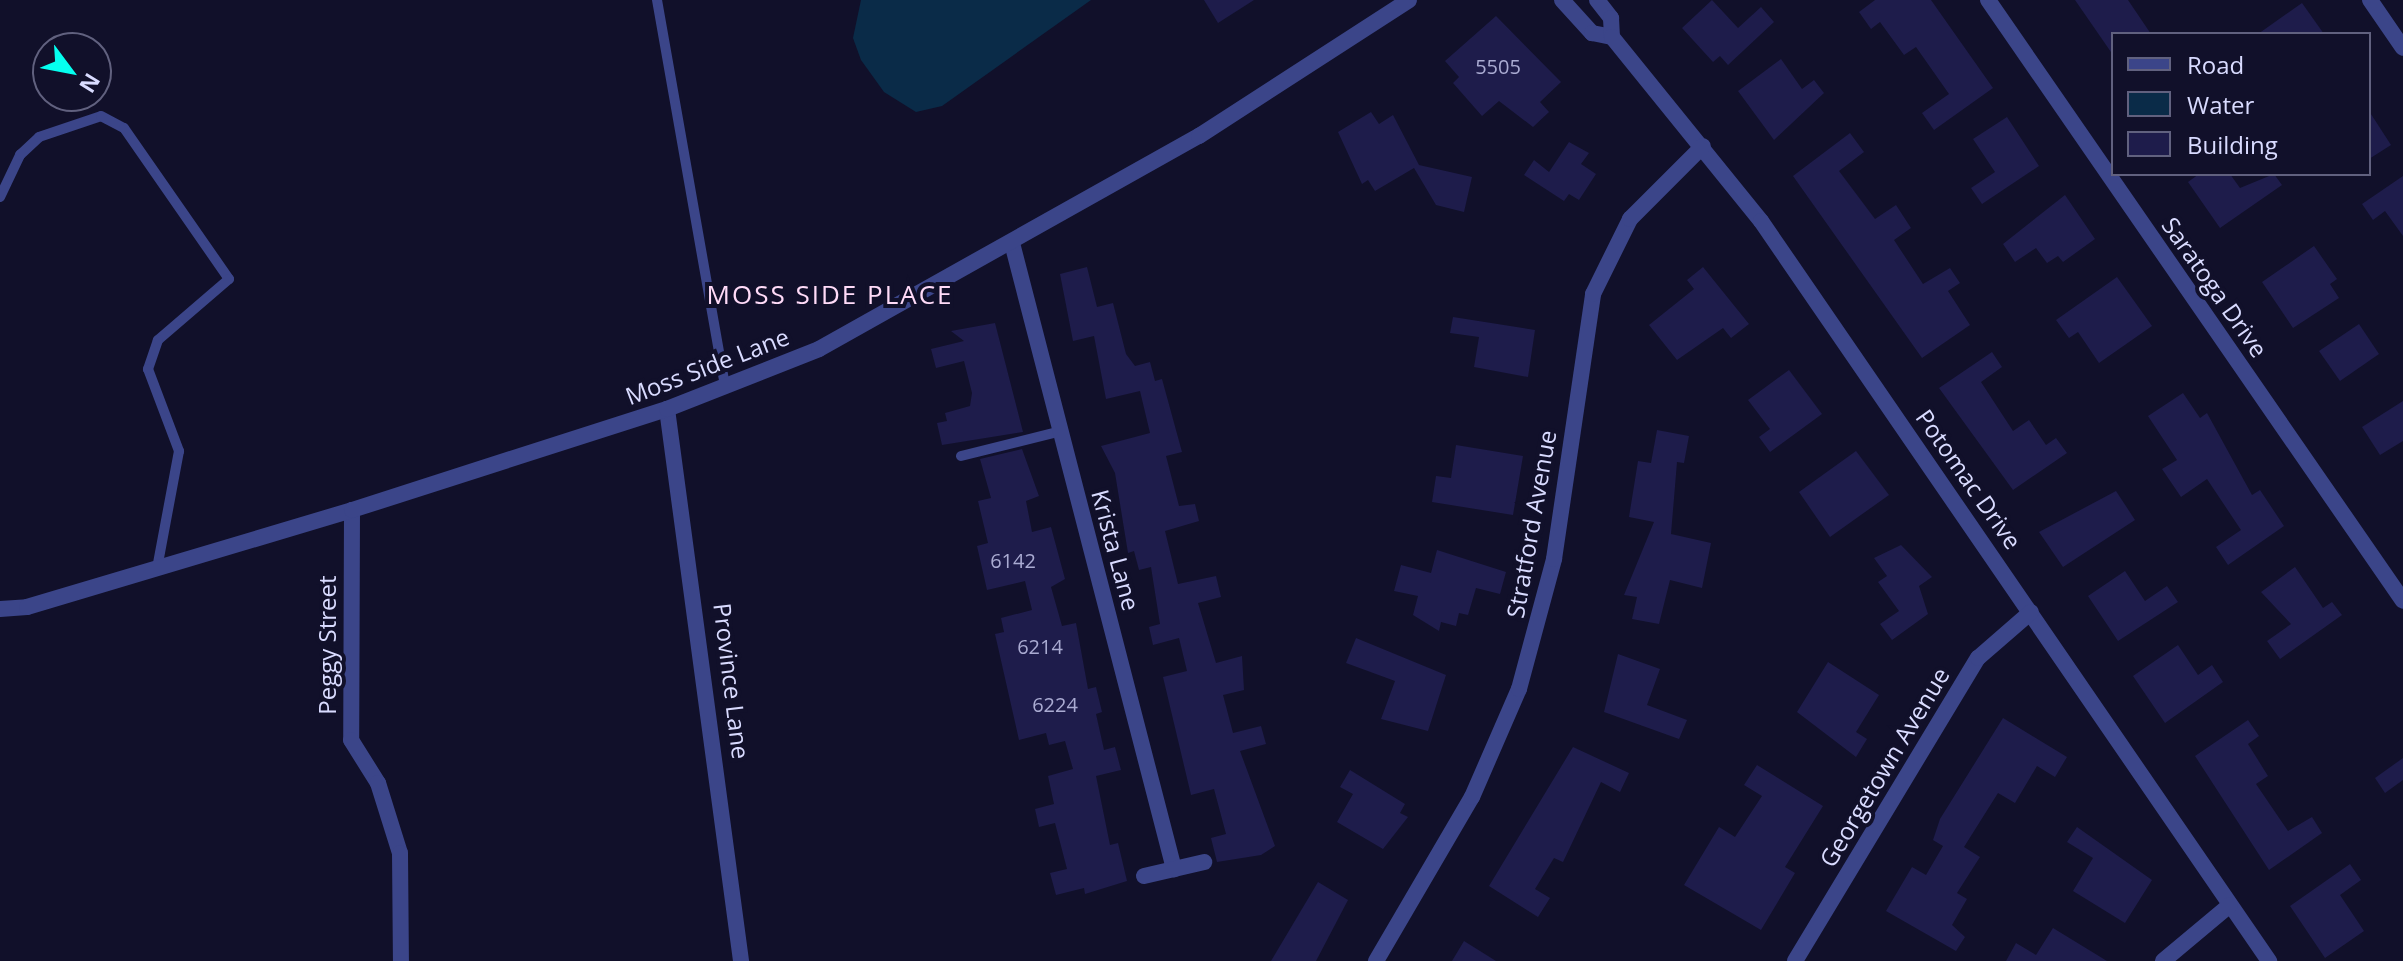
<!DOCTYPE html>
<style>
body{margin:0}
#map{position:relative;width:2403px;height:961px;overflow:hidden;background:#11102a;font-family:"Open Sans",sans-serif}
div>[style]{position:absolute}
.water>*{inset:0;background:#0a2b48}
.building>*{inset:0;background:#1e1c4b}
.lane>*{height:10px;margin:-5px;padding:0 5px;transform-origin:5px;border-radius:5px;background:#3b4589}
.street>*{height:16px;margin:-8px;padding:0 8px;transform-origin:8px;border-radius:8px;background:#3b4589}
span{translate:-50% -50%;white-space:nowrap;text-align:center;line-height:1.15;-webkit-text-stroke:8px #11102a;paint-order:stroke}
.number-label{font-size:20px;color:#aaabd2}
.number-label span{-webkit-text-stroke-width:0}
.street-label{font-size:24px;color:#d9dbff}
.neighbourhood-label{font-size:26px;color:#ffdbf8;letter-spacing:2px}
.legend{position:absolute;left:2111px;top:32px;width:260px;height:144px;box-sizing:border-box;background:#11102a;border:2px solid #61617f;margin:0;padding:10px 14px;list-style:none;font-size:24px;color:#d9dbff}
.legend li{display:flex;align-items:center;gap:16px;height:40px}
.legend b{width:40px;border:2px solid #61617f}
.north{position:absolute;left:32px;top:32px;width:80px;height:80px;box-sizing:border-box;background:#11102a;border:2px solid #61617f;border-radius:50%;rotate:122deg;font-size:22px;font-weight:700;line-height:32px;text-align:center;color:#d9dbff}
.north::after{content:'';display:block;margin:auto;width:28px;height:36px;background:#05fff0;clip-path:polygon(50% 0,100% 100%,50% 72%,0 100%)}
</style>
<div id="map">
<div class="water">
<div style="clip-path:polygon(861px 0,1091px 0,942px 106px,916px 112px,884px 92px,861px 60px,853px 38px)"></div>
</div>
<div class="building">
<div style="clip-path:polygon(1204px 0,1254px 0,1218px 23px)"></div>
<div style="clip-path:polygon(1712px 0,1738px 28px,1761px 7px,1774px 22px,1728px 65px,1720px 56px,1713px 62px,1682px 28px)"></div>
<div style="clip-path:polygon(1875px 0,1931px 0,1993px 88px,1934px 130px,1922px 113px,1949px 94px,1916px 47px,1904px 55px,1880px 22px,1871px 29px,1859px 12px)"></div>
<div style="clip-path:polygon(2075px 0,2128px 0,2151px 34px,2113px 34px,2113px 55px)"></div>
<div style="clip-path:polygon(2302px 3px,2324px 34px,2258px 34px)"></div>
<div style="clip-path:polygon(1496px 16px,1561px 82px,1540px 102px,1549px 112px,1533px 127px,1499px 101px,1482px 116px,1453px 83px,1459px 77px,1445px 61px)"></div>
<div style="clip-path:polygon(1781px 59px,1802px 89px,1814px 80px,1824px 93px,1774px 140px,1738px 91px)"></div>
<div style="clip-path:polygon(2369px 111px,2391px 145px,2369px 159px)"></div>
<div style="clip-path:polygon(1371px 112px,1379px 124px,1393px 115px,1419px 165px,1472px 177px,1464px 212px,1436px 205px,1414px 168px,1375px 191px,1368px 180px,1362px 184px,1338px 132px)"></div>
<div style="clip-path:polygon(2007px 117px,2039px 166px,1982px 204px,1971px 188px,1995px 172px,1973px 139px)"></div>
<div style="clip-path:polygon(1850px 133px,1864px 152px,1839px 171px,1875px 219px,1896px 205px,1911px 228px,1894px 240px,1923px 284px,1950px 268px,1960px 283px,1948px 291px,1970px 325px,1922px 358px,1793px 176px)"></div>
<div style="clip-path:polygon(1569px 142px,1589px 153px,1581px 164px,1596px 174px,1579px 200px,1569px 194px,1564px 201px,1524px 175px,1534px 160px,1549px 172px)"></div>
<div style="clip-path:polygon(2199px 174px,2230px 174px,2240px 188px,2274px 174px,2282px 185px,2220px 228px,2188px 182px)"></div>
<div style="clip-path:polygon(2403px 176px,2403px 236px,2385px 211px,2373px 220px,2362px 204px)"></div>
<div style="clip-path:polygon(2065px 195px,2095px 239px,2063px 262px,2058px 256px,2047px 263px,2036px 248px,2015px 262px,2003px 244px)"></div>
<div style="clip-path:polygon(2314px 246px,2337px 279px,2330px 284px,2339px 298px,2293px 328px,2262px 282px)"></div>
<div style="clip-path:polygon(1087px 267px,1097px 307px,1113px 303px,1126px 354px,1135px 366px,1150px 362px,1155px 381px,1162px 379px,1182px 452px,1166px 456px,1179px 506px,1195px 504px,1199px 521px,1165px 531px,1178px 584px,1216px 576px,1221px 597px,1198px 603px,1216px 663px,1242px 656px,1244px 690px,1223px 695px,1233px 733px,1261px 726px,1266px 744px,1240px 751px,1275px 846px,1261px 855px,1217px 862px,1211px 838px,1226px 834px,1214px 789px,1191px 795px,1163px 677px,1187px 671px,1179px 638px,1153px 645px,1149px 627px,1160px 624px,1151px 567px,1139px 570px,1134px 551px,1128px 553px,1115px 473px,1101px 446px,1150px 433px,1140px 391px,1106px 399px,1094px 336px,1073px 341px,1060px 274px)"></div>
<div style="clip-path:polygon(1703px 267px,1749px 324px,1731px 338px,1723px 328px,1677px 360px,1649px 325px,1694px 289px,1687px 280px)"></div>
<div style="clip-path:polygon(2117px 277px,2152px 326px,2099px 363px,2078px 332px,2069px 338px,2056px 320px)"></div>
<div style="clip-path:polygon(1453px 317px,1535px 330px,1528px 377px,1474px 367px,1479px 337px,1450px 333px)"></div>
<div style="clip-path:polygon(995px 323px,1023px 432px,942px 445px,937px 423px,947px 421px,945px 413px,970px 406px,972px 393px,964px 361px,936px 368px,931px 349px,964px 341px,951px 331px)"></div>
<div style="clip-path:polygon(2359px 324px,2379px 354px,2340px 381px,2319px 351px)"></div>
<div style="clip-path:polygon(1992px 352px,2002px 367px,1981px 382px,2013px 431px,2029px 420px,2046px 445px,2056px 438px,2067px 453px,2013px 490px,1939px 388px)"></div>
<div style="clip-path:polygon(1789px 370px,1822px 414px,1770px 452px,1759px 437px,1770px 429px,1748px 400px)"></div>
<div style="clip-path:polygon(2183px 393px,2200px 418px,2207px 413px,2252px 495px,2260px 490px,2284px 526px,2228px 565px,2216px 547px,2241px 530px,2207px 479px,2181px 497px,2162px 469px,2177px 460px,2148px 416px)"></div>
<div style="clip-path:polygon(2403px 401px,2403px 441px,2380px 455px,2362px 427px)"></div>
<div style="clip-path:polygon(1657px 430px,1689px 436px,1684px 463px,1677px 462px,1671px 534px,1711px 543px,1702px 588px,1670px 580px,1659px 624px,1632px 619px,1637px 597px,1624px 595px,1654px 522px,1629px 517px,1638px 461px,1651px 463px)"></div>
<div style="clip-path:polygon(1456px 445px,1523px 456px,1513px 515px,1432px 502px,1436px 476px,1451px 478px)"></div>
<div style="clip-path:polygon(1022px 449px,1039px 496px,1026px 501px,1032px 532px,1051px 527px,1065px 579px,1051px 587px,1062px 626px,1076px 623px,1088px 689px,1096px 687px,1102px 712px,1096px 714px,1104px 750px,1115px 747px,1121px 770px,1096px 776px,1110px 845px,1118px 843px,1127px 881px,1085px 894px,1084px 888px,1056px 895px,1050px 873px,1067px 869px,1055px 823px,1039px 827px,1035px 809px,1054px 804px,1048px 776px,1073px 769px,1065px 741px,1049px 745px,1046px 733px,1019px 740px,995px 634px,1004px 632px,1001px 618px,1032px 610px,1025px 581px,987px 590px,977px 546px,988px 543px,978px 501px,991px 498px,980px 459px)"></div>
<div style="clip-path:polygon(1856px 451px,1889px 495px,1830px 537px,1799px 492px)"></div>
<div style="clip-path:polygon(2116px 491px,2135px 520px,2063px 567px,2039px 532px)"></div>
<div style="clip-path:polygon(1901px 545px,1932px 577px,1919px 586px,1928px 614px,1892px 640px,1880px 624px,1899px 611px,1878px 582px,1887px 576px,1874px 558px)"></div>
<div style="clip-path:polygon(1437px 550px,1506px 572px,1500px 594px,1476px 588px,1468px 615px,1459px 613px,1456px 626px,1441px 622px,1439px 631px,1413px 615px,1418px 596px,1394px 591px,1401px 565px,1431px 573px)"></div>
<div style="clip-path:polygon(2295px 567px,2323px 608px,2332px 602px,2342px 615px,2280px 659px,2267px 641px,2291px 624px,2261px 592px)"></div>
<div style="clip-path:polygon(2125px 571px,2145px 601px,2167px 586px,2178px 602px,2118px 641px,2088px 596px)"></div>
<div style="clip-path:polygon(1356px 638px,1446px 675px,1428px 731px,1381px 719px,1395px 681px,1346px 663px)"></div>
<div style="clip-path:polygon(2178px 645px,2198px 675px,2212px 665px,2223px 682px,2165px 723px,2133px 676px)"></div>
<div style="clip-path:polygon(1618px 654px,1660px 669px,1647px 705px,1687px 720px,1679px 739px,1604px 712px)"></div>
<div style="clip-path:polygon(1828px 662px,1879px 695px,1856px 732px,1867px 739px,1856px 757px,1797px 712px)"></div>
<div style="clip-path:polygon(2003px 718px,2067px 757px,2055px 777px,2037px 766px,2015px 803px,1998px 793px,1964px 847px,1980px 857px,1957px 893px,1967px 899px,1952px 925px,1965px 937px,1956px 951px,1886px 911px,1912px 867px,1926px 875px,1943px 846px,1933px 840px,1940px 819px)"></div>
<div style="clip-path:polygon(2248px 720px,2259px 736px,2248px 744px,2268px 776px,2256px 784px,2288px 831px,2312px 817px,2322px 833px,2269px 870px,2195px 756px)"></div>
<div style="clip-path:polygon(1573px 747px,1629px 773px,1620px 792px,1601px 782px,1563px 862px,1554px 858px,1535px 889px,1550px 898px,1538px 917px,1489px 886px)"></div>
<div style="clip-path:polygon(2403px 758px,2403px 780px,2385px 793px,2375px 778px)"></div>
<div style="clip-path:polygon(1757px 765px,1823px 806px,1785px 867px,1795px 873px,1761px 930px,1684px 885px,1719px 827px,1735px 837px,1762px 796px,1744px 785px)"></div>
<div style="clip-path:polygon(1350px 770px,1405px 804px,1400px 813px,1408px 817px,1383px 849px,1337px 822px,1353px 794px,1340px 787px)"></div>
<div style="clip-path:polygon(2077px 827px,2152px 880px,2125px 923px,2073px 891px,2093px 858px,2067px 842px)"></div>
<div style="clip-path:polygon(2350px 864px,2361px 880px,2340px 895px,2364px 931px,2325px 958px,2290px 906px)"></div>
<div style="clip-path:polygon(1318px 882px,1348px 900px,1316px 961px,1271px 961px)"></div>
<div style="clip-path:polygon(2053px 928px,2107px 961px,2006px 961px,2016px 943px,2036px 955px)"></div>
<div style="clip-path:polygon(1464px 941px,1496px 961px,1452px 961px)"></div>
</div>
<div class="lane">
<div style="left:657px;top:0;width:393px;rotate:80deg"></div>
<div style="left:0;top:197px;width:47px;rotate:-64.5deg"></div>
<div style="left:20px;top:155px;width:26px;rotate:-43deg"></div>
<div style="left:39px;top:137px;width:65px;rotate:-18.7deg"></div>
<div style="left:101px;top:116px;width:26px;rotate:28deg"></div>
<div style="left:124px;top:128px;width:184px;rotate:55.2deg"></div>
<div style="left:229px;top:279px;width:94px;rotate:139.3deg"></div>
<div style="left:158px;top:340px;width:31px;rotate:109deg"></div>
<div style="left:148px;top:369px;width:88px;rotate:69.3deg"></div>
<div style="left:179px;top:451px;width:119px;rotate:100.6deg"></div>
<div style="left:961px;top:456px;width:103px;rotate:-14deg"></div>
</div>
<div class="street">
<div style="left:1562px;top:0;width:45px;rotate:47.7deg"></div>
<div style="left:1592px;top:33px;width:20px;rotate:11deg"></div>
<div style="left:1597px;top:0;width:23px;rotate:52deg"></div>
<div style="left:1611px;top:18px;width:19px;rotate:87deg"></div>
<div style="left:1612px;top:37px;width:237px;rotate:51deg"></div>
<div style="left:1761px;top:221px;width:898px;rotate:55.53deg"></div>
<div style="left:1988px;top:0;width:730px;rotate:55.37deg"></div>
<div style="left:2370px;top:0;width:58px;rotate:55.5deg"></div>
<div style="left:1012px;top:243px;width:647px;rotate:75.49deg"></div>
<div style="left:667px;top:409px;width:557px;rotate:82.36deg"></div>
<div style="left:352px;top:510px;width:230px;rotate:90.2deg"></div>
<div style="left:351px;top:740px;width:51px;rotate:57.9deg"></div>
<div style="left:378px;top:783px;width:73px;rotate:72.6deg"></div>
<div style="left:400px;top:853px;width:108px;rotate:89.5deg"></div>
<div style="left:0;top:609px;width:27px;rotate:-4deg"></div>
<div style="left:27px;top:607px;width:339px;rotate:-16.6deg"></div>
<div style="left:352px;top:510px;width:331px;rotate:-17.8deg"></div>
<div style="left:667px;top:409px;width:163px;rotate:-21.5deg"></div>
<div style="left:819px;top:349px;width:436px;rotate:-29.3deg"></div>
<div style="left:1199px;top:136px;width:250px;rotate:-32.9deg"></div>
<div style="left:1144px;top:876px;width:62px;rotate:-13.1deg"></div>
<div style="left:1376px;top:961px;width:190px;rotate:-59.7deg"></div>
<div style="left:1472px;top:797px;width:118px;rotate:-66.5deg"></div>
<div style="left:1519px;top:689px;width:135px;rotate:-74.9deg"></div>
<div style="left:1554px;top:559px;width:268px;rotate:-81.6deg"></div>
<div style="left:1593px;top:294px;width:84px;rotate:-63.7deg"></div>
<div style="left:1630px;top:219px;width:103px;rotate:-45deg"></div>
<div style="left:1795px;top:961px;width:354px;rotate:-58.9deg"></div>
<div style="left:1978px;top:658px;width:70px;rotate:-41deg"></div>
<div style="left:2163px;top:961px;width:87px;rotate:-39.9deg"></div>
</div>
<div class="number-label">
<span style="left:1498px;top:66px">5505</span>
<span style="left:1013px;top:560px">6142</span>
<span style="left:1040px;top:646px">6214</span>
<span style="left:1055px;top:704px">6224</span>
</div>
<div class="street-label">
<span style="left:2215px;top:287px;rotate:55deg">Saratoga Drive</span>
<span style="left:707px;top:366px;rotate:-21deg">Moss Side Lane</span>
<span style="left:1969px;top:479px;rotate:55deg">Potomac Drive</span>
<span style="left:1531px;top:524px;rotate:-80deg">Stratford Avenue</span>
<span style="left:1116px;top:550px;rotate:75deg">Krista Lane</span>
<span style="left:327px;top:645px;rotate:-90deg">Peggy Street</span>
<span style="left:732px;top:681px;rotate:83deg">Province Lane</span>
<span style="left:1884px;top:767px;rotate:-59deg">Georgetown Avenue</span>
</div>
<div class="neighbourhood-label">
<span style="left:830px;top:295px">MOSS SIDE PLACE</span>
</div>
<ul class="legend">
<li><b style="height:10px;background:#3b4589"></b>Road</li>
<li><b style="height:22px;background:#0a2b48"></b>Water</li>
<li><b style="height:22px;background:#1e1c4b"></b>Building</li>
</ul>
<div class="north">N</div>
</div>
